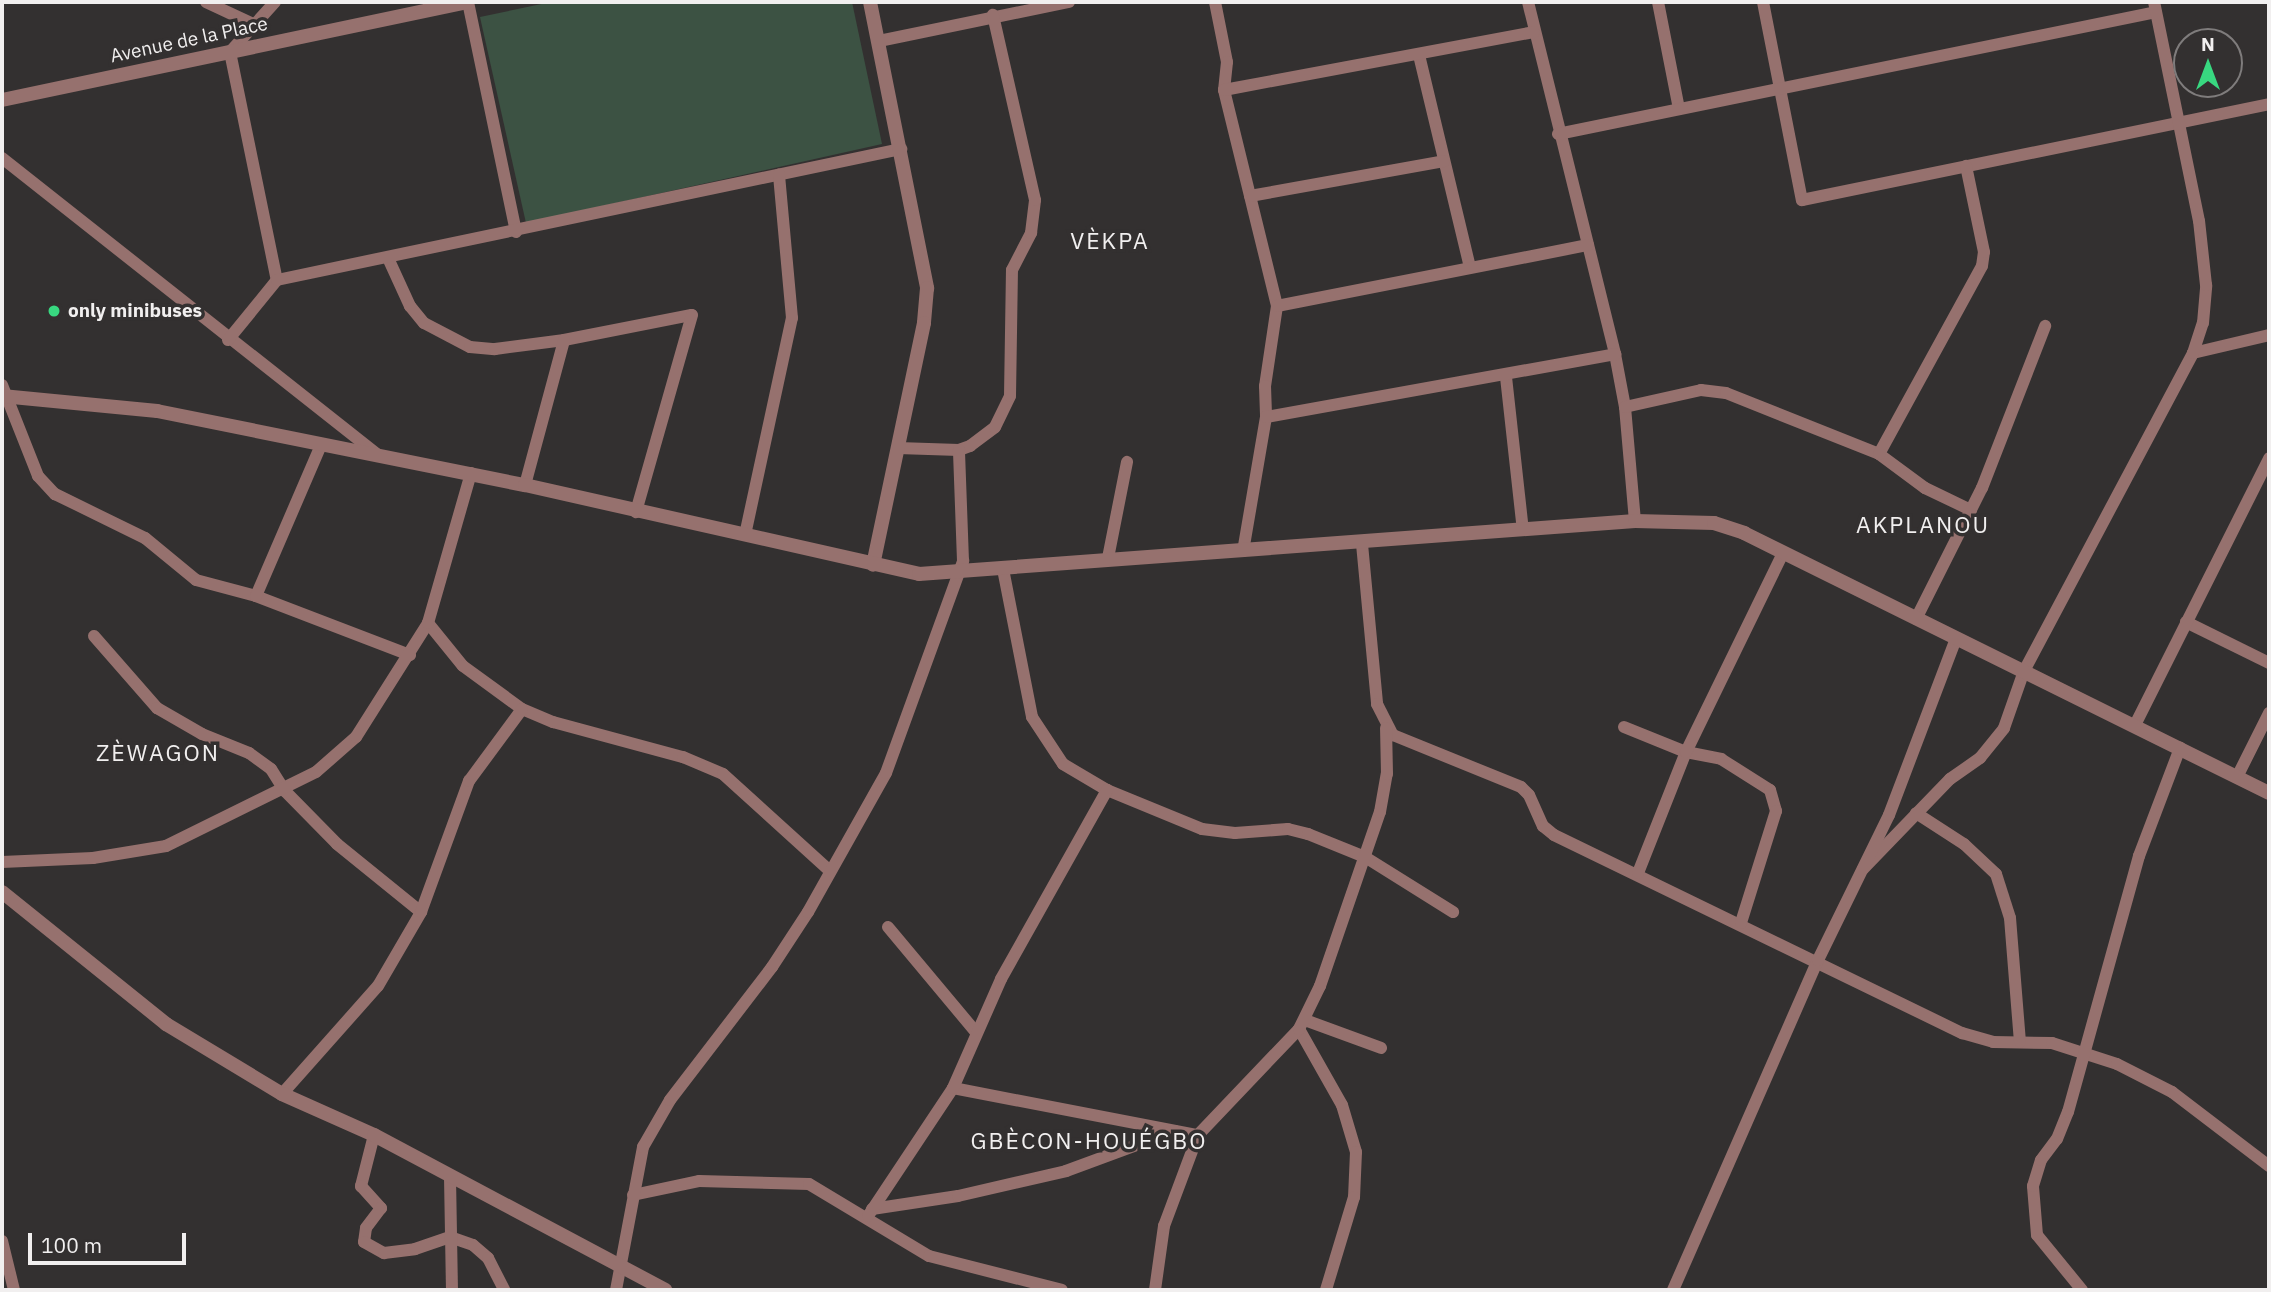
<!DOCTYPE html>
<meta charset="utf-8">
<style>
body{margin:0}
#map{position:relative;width:2271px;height:1292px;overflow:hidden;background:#333030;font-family:"IBM Plex Sans",sans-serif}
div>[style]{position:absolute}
.green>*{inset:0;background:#3c5243}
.minor>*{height:12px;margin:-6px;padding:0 6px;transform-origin:6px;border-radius:6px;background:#96716e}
.tertiary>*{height:14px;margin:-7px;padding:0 7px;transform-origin:7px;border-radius:7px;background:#96716e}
.dots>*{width:19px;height:19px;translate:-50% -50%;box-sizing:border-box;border:4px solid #333030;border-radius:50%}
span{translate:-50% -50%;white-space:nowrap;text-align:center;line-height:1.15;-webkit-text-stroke:7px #333030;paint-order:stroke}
.street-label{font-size:19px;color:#f1efef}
.poi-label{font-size:19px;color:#f1efef;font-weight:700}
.left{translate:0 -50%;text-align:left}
.quarter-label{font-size:23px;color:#f1efef;letter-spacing:2px}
.frame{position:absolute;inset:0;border:4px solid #f1efef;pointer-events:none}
.north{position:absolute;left:2173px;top:28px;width:70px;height:70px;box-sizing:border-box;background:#333030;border:2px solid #7f7c7c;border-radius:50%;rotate:0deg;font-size:19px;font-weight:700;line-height:28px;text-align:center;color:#f1efef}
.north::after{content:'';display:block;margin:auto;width:24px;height:32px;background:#38d880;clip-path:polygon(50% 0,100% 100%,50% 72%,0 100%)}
.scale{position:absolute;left:28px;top:1233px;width:158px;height:32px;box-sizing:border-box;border:4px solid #f1efef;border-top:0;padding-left:9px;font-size:21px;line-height:24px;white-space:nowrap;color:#f1efef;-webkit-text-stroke:5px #333030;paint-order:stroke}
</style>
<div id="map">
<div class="green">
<div style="clip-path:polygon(551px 2px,852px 2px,882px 144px,526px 223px,480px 17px)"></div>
</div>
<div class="minor">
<div style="left:206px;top:2px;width:52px;rotate:25.1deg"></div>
<div style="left:275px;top:2px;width:67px;rotate:132deg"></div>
<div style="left:230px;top:52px;width:233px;rotate:78.4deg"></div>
<div style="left:468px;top:2px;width:235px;rotate:78.2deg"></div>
<div style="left:1215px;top:2px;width:61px;rotate:78.7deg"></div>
<div style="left:1227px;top:62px;width:28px;rotate:96deg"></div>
<div style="left:1224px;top:90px;width:222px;rotate:76.2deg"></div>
<div style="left:1277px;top:306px;width:81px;rotate:98.5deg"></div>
<div style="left:1265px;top:386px;width:31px;rotate:88deg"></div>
<div style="left:1266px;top:417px;width:136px;rotate:99.7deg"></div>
<div style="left:1528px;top:2px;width:363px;rotate:76.1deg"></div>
<div style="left:1615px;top:354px;width:54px;rotate:79.3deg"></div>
<div style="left:1625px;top:407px;width:114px;rotate:85deg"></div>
<div style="left:1658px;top:2px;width:109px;rotate:78.9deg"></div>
<div style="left:1763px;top:2px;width:202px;rotate:78.9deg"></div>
<div style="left:1802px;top:200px;width:477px;rotate:-11.6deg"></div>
<div style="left:879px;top:41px;width:194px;rotate:-11.6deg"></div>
<div style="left:1419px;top:55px;width:218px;rotate:76.5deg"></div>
<div style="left:1224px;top:90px;width:315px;rotate:-10.6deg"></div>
<div style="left:1558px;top:134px;width:610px;rotate:-11.53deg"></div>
<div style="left:2px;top:158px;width:478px;rotate:38.3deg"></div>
<div style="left:1250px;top:196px;width:197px;rotate:-10.2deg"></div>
<div style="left:388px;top:258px;width:53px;rotate:65.4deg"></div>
<div style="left:410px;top:306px;width:22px;rotate:51deg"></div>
<div style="left:424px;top:323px;width:52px;rotate:27.6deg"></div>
<div style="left:470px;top:347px;width:25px;rotate:5deg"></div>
<div style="left:495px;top:349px;width:70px;rotate:-7.4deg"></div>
<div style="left:564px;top:340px;width:130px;rotate:-11.1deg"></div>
<div style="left:692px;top:315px;width:205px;rotate:105.9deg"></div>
<div style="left:1277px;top:306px;width:317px;rotate:-11.1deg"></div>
<div style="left:228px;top:340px;width:77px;rotate:-50.8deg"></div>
<div style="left:277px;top:280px;width:638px;rotate:-11.86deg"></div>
<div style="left:2193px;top:353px;width:78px;rotate:-13.3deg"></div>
<div style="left:1506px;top:377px;width:154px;rotate:83.7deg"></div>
<div style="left:2px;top:385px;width:98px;rotate:68.4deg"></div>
<div style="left:38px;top:476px;width:25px;rotate:47deg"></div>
<div style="left:55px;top:494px;width:100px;rotate:26.1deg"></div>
<div style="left:145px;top:538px;width:66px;rotate:39.5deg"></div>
<div style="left:196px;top:580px;width:62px;rotate:14.9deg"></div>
<div style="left:256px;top:596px;width:165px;rotate:21deg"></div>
<div style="left:1625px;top:407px;width:78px;rotate:-12.6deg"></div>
<div style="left:1701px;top:390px;width:25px;rotate:7deg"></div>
<div style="left:1726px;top:393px;width:165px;rotate:21.7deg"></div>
<div style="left:1879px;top:454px;width:57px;rotate:36.5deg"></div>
<div style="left:1925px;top:488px;width:51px;rotate:25.6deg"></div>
<div style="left:1266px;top:417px;width:355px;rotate:-10.2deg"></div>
<div style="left:898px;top:448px;width:61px;rotate:1.9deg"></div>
<div style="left:959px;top:450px;width:12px;rotate:-20deg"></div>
<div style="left:970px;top:446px;width:31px;rotate:-37deg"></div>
<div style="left:995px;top:427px;width:34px;rotate:-64deg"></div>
<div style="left:1010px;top:396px;width:126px;rotate:-89.1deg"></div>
<div style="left:1012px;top:270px;width:42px;rotate:-62.8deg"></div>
<div style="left:1031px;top:233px;width:33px;rotate:-83deg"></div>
<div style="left:1035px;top:200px;width:190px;rotate:-102.8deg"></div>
<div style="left:1879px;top:454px;width:214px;rotate:-61.3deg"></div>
<div style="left:1982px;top:266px;width:14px;rotate:-82deg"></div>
<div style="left:1984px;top:252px;width:88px;rotate:-101.8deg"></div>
<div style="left:525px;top:485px;width:150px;rotate:-74.9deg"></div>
<div style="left:745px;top:535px;width:222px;rotate:-77.8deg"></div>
<div style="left:792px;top:318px;width:144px;rotate:-95.2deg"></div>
<div style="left:1362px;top:544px;width:161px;rotate:84.6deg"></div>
<div style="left:1377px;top:704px;width:35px;rotate:63deg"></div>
<div style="left:1393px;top:735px;width:138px;rotate:22.1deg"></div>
<div style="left:1521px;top:787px;width:11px;rotate:45deg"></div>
<div style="left:1529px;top:795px;width:34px;rotate:66deg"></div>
<div style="left:1543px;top:826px;width:14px;rotate:39deg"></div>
<div style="left:1554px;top:835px;width:454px;rotate:25.9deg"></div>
<div style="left:1962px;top:1033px;width:32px;rotate:16deg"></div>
<div style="left:1993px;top:1042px;width:59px;rotate:1deg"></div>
<div style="left:2052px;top:1043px;width:68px;rotate:17.9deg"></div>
<div style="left:2117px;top:1064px;width:62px;rotate:27deg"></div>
<div style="left:2172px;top:1092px;width:122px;rotate:37.3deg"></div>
<div style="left:1108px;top:558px;width:98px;rotate:-78.8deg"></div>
<div style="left:1003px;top:569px;width:151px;rotate:78.9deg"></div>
<div style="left:1032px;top:717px;width:56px;rotate:56.6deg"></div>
<div style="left:1063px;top:764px;width:51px;rotate:30.6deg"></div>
<div style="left:1107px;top:790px;width:103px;rotate:22.3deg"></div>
<div style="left:1202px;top:829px;width:33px;rotate:7deg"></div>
<div style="left:1235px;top:833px;width:53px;rotate:-4.3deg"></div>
<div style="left:1288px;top:829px;width:21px;rotate:14deg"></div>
<div style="left:1308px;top:834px;width:61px;rotate:22deg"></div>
<div style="left:1365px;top:857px;width:104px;rotate:32deg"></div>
<div style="left:256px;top:596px;width:164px;rotate:-66.7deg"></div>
<div style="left:1916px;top:619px;width:147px;rotate:-63.3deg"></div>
<div style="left:1982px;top:488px;width:174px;rotate:-68.7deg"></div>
<div style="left:2186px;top:622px;width:93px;rotate:26.3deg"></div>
<div style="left:428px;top:623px;width:55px;rotate:50.9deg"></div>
<div style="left:463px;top:666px;width:73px;rotate:36.1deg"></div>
<div style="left:522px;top:709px;width:34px;rotate:23deg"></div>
<div style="left:553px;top:722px;width:135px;rotate:15.1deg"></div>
<div style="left:683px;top:757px;width:43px;rotate:23deg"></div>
<div style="left:723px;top:774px;width:144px;rotate:42.2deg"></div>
<div style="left:94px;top:636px;width:96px;rotate:48.8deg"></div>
<div style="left:157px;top:708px;width:52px;rotate:30deg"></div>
<div style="left:202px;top:734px;width:51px;rotate:22deg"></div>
<div style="left:249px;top:753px;width:27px;rotate:36deg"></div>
<div style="left:271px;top:769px;width:26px;rotate:58deg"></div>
<div style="left:285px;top:791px;width:74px;rotate:45.5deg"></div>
<div style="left:337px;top:844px;width:108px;rotate:39deg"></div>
<div style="left:2135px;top:725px;width:299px;rotate:-63.3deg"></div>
<div style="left:1624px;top:727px;width:67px;rotate:22deg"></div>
<div style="left:1686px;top:752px;width:36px;rotate:11deg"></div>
<div style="left:1721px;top:759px;width:58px;rotate:32.3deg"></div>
<div style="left:1770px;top:790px;width:22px;rotate:74deg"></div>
<div style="left:1776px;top:811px;width:117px;rotate:107.4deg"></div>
<div style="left:2237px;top:777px;width:72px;rotate:-63.4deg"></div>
<div style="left:1916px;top:813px;width:57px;rotate:32.9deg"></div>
<div style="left:1964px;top:844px;width:44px;rotate:43.2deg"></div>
<div style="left:1996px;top:874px;width:46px;rotate:72.3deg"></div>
<div style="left:2010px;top:918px;width:124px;rotate:85.4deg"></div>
<div style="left:2px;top:862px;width:91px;rotate:-2.5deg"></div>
<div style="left:93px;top:858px;width:74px;rotate:-9.3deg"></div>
<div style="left:166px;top:846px;width:167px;rotate:-26.3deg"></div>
<div style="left:316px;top:772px;width:53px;rotate:-41.2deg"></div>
<div style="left:356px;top:737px;width:135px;rotate:-57.7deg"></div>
<div style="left:428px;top:623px;width:156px;rotate:-74deg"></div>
<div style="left:1863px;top:869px;width:125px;rotate:-46deg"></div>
<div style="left:1950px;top:779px;width:37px;rotate:-35deg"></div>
<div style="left:1980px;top:758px;width:38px;rotate:-51deg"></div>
<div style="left:2004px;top:728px;width:60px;rotate:-70.7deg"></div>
<div style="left:2024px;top:671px;width:360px;rotate:-62deg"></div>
<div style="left:2193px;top:353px;width:32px;rotate:-72deg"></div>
<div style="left:2203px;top:323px;width:38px;rotate:-85deg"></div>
<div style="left:2206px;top:285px;width:64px;rotate:-96.2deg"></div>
<div style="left:2199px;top:221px;width:224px;rotate:-101.6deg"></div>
<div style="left:1638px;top:873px;width:130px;rotate:-68.4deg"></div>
<div style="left:1686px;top:752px;width:221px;rotate:-64deg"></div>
<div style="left:888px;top:927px;width:136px;rotate:50.1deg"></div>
<div style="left:1305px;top:1020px;width:81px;rotate:20.2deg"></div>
<div style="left:1299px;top:1029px;width:87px;rotate:60.5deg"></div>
<div style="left:1342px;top:1105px;width:49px;rotate:73.4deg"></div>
<div style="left:1356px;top:1152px;width:45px;rotate:92.5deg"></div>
<div style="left:1354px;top:1197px;width:97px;rotate:106.8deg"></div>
<div style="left:953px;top:1088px;width:249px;rotate:10.9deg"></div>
<div style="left:282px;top:1094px;width:144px;rotate:-48.4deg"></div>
<div style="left:378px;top:986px;width:86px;rotate:-59.8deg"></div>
<div style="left:421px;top:912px;width:140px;rotate:-69.9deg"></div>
<div style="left:469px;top:781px;width:89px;rotate:-53.6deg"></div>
<div style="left:374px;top:1135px;width:53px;rotate:104.3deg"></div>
<div style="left:361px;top:1186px;width:30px;rotate:48deg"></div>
<div style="left:381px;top:1208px;width:25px;rotate:127deg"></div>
<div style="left:366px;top:1228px;width:14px;rotate:98deg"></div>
<div style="left:364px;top:1242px;width:23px;rotate:29deg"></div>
<div style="left:384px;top:1253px;width:31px;rotate:-7deg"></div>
<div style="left:415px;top:1249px;width:37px;rotate:-19deg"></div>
<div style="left:450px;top:1237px;width:24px;rotate:19deg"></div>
<div style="left:473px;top:1245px;width:20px;rotate:41deg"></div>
<div style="left:488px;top:1258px;width:36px;rotate:63deg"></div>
<div style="left:450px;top:1177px;width:113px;rotate:89deg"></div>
<div style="left:633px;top:1195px;width:67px;rotate:-12deg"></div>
<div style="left:699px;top:1181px;width:110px;rotate:1.6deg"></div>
<div style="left:809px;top:1184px;width:140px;rotate:31deg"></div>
<div style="left:929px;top:1256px;width:137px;rotate:14.3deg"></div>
<div style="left:872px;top:1209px;width:87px;rotate:-8.6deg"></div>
<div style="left:958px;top:1196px;width:111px;rotate:-13deg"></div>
<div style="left:1066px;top:1171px;width:116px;rotate:-20.2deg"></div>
<div style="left:868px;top:1216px;width:154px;rotate:-56.4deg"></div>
<div style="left:953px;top:1088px;width:119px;rotate:-66.2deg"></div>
<div style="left:1001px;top:979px;width:217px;rotate:-60.7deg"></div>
<div style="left:2px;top:1241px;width:50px;rotate:76.2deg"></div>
<div style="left:616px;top:1290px;width:146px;rotate:-79.3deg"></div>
<div style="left:643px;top:1147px;width:54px;rotate:-60.1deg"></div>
<div style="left:670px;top:1100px;width:168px;rotate:-52.5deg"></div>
<div style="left:772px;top:967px;width:66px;rotate:-56.8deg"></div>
<div style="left:808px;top:912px;width:159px;rotate:-60.7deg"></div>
<div style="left:886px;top:773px;width:226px;rotate:-70deg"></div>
<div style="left:963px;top:561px;width:111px;rotate:-92.1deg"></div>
<div style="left:1155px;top:1290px;width:65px;rotate:-82deg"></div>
<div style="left:1164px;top:1226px;width:97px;rotate:-69.5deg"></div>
<div style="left:1198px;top:1135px;width:146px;rotate:-46.4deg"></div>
<div style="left:1299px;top:1029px;width:48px;rotate:-64deg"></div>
<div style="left:1320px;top:986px;width:184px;rotate:-71deg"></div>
<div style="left:1380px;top:812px;width:39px;rotate:-80deg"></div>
<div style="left:1387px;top:774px;width:46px;rotate:-91.2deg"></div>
<div style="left:1673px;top:1290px;width:360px;rotate:-66.3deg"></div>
<div style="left:1818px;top:960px;width:161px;rotate:-63.9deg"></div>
<div style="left:1889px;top:815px;width:188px;rotate:-69.2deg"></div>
<div style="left:2082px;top:1290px;width:71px;rotate:-129.3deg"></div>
<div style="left:2037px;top:1235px;width:49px;rotate:-94.7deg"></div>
<div style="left:2033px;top:1186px;width:27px;rotate:-73deg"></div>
<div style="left:2041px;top:1160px;width:26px;rotate:-53deg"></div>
<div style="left:2057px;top:1139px;width:29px;rotate:-68deg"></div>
<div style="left:2068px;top:1112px;width:266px;rotate:-74.5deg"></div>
<div style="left:2139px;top:856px;width:116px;rotate:-69.2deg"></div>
</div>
<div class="tertiary">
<div style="left:870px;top:2px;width:292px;rotate:78.7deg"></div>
<div style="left:927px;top:288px;width:35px;rotate:95deg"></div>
<div style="left:924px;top:323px;width:247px;rotate:101.9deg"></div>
<div style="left:2px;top:100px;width:475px;rotate:-11.9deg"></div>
<div style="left:2px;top:396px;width:156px;rotate:5.5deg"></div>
<div style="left:157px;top:411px;width:375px;rotate:11.4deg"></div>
<div style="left:525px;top:485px;width:404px;rotate:12.7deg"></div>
<div style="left:919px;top:574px;width:718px;rotate:-4.23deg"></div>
<div style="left:1635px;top:521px;width:79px;rotate:1.5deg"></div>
<div style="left:1714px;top:523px;width:32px;rotate:18deg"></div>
<div style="left:1744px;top:533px;width:586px;rotate:26.35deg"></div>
<div style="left:2px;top:892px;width:211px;rotate:38.8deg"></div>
<div style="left:166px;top:1024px;width:135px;rotate:31.1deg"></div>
<div style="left:282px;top:1094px;width:101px;rotate:24deg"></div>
<div style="left:374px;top:1135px;width:330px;rotate:28deg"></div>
</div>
<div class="dots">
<div style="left:54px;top:311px;background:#38d880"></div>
</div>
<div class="street-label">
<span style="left:189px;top:40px;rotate:-12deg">Avenue de la Place</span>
</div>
<div class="poi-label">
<span class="left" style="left:68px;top:311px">only minibuses</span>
</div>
<div class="quarter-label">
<span style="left:1110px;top:240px">VÈKPA</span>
<span style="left:1923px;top:524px">AKPLANOU</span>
<span style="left:158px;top:752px">ZÈWAGON</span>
<span style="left:1089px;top:1140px">GBÈCON-HOUÉGBO</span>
</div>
<div class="frame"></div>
<div class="north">N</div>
<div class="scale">100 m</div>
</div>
